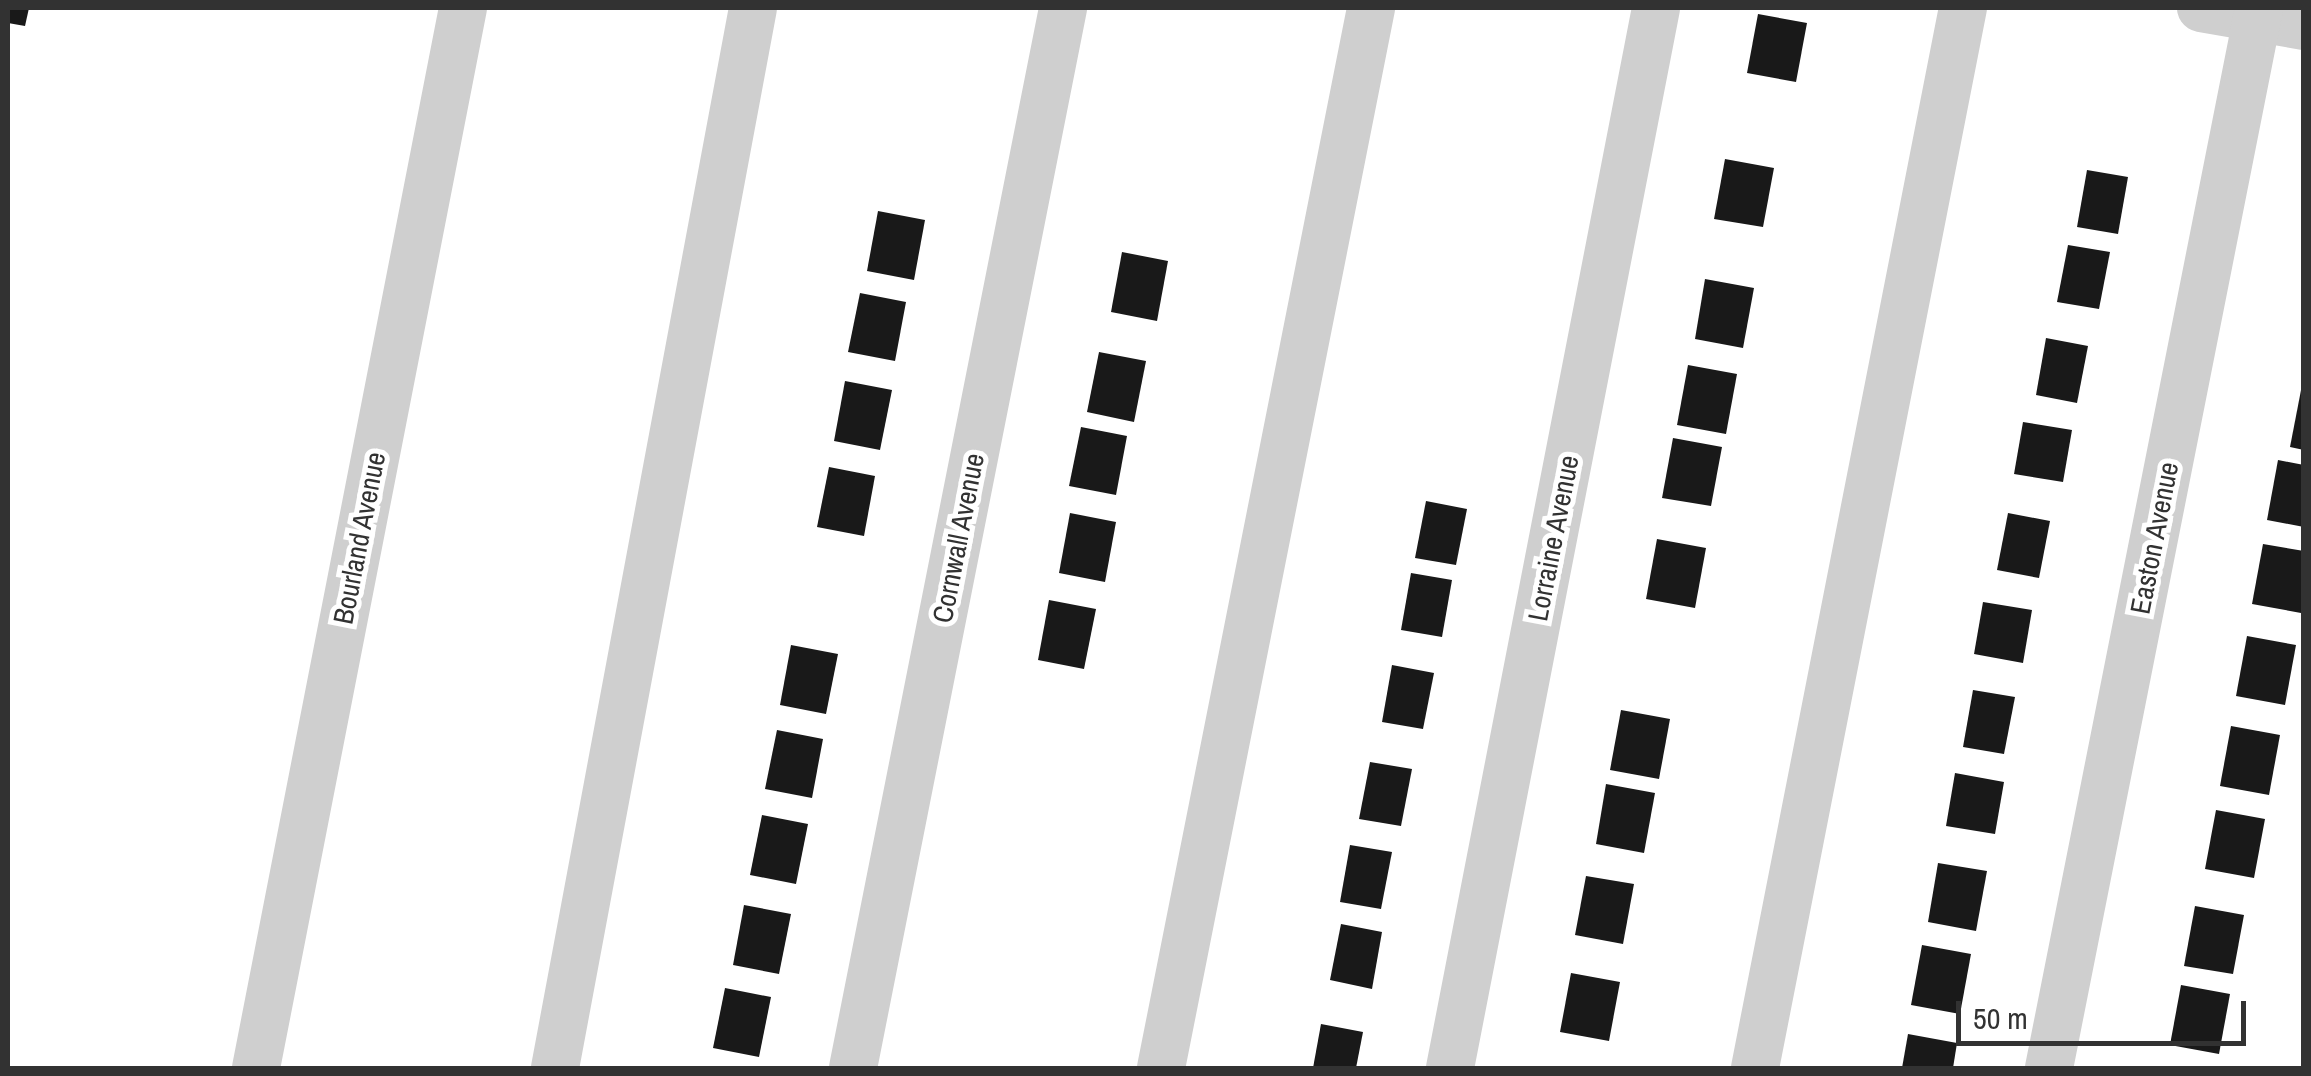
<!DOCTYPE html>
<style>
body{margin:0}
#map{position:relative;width:2311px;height:1076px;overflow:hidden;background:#fff;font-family:"Archivo Narrow",sans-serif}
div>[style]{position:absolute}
.building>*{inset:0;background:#191919}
.minor>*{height:48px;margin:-24px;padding:0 24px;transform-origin:24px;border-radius:24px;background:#cfcfcf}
span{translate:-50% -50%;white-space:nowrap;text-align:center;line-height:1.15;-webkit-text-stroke:10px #fff;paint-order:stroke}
.street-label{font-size:28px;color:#323232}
.frame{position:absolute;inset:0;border:10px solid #323232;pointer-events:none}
.scale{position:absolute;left:1956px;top:1001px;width:290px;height:45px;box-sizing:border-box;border:5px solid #323232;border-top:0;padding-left:12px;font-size:30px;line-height:35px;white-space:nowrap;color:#323232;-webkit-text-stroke:8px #fff;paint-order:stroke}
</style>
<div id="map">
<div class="building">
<div style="clip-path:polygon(8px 8px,29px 8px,25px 26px,8px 23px)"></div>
<div style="clip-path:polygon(1758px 14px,1807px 23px,1796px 82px,1747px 73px)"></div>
<div style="clip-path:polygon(1725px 159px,1774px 168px,1763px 227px,1714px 219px)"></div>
<div style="clip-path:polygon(2087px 170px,2128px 177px,2118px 234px,2077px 227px)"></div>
<div style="clip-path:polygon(878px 211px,925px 220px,914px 280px,867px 271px)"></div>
<div style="clip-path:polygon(2068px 245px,2110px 252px,2099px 309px,2057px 302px)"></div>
<div style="clip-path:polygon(1122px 252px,1168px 261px,1157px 321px,1111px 312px)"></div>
<div style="clip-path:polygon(1705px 279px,1754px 288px,1743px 348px,1695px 339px)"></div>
<div style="clip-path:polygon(860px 293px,906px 302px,895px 361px,848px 352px)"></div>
<div style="clip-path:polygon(2046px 338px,2088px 346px,2077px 403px,2036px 395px)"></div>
<div style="clip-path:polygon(1099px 352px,1146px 361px,1134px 422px,1087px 412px)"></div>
<div style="clip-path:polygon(1688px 365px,1737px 374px,1726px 434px,1677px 425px)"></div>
<div style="clip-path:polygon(845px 381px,892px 390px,880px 450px,834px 441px)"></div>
<div style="clip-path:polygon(2302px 385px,2304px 385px,2304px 450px,2290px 447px)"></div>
<div style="clip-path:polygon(2023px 422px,2072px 430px,2063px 482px,2014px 474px)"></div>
<div style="clip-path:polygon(1081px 427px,1127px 436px,1116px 495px,1069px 486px)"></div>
<div style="clip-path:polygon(1673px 438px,1722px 447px,1711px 506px,1662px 498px)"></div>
<div style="clip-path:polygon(2278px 460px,2304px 465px,2304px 527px,2267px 520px)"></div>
<div style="clip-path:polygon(829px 467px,875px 476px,864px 536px,817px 527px)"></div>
<div style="clip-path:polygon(1426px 501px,1467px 509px,1456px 565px,1415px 558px)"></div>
<div style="clip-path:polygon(1070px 513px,1116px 522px,1105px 582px,1059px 573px)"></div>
<div style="clip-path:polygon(2008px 513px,2050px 521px,2039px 578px,1997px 570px)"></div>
<div style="clip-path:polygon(1657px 539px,1706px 548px,1695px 608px,1646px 599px)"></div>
<div style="clip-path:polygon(2263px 544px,2304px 551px,2301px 613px,2252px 604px)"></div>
<div style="clip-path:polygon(1411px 573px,1452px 580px,1442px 637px,1401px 630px)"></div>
<div style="clip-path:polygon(1049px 600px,1096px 609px,1084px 669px,1038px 660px)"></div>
<div style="clip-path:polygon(1983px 602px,2032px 610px,2023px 663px,1974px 654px)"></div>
<div style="clip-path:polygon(2247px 636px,2296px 645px,2285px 705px,2236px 696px)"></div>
<div style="clip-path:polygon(791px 645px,838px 654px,826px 714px,780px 705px)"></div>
<div style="clip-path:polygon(1392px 665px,1434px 673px,1423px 729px,1382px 722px)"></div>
<div style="clip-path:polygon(1973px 690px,2015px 697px,2004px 754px,1963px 747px)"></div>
<div style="clip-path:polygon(1621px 710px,1670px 719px,1659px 779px,1610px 770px)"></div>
<div style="clip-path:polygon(2231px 726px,2280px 735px,2269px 795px,2220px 786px)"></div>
<div style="clip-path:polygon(777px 730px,823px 739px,812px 798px,765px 789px)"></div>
<div style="clip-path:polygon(1370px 762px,1412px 769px,1401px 826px,1359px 819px)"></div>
<div style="clip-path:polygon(1955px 773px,2004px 782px,1995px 834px,1946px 826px)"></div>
<div style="clip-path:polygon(1606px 784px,1655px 793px,1644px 853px,1596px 844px)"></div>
<div style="clip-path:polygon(2216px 810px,2265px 819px,2254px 878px,2205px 869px)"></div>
<div style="clip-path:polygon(762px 815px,808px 824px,796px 884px,750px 875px)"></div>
<div style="clip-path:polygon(1350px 845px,1392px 852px,1381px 909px,1340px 902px)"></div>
<div style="clip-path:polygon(1938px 863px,1987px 871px,1976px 931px,1928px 922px)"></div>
<div style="clip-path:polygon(1586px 876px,1634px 884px,1623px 944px,1575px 935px)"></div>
<div style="clip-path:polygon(744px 905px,791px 914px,779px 974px,733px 965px)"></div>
<div style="clip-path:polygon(2195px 906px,2244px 915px,2233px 974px,2184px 966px)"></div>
<div style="clip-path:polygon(1341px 924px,1382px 932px,1372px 989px,1330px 980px)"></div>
<div style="clip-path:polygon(1922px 945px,1971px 954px,1960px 1014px,1911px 1005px)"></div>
<div style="clip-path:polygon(1571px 973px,1620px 982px,1609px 1041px,1560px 1032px)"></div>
<div style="clip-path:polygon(2181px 985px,2230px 994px,2219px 1054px,2170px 1045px)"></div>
<div style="clip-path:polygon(725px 988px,771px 997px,759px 1057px,713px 1048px)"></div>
<div style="clip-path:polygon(1321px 1024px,1363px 1032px,1356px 1068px,1313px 1068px)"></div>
<div style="clip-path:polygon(1908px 1034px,1957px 1043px,1953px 1068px,1902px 1068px)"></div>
</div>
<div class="minor">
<div style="left:2201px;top:8px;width:105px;rotate:9.9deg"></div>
<div style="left:256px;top:1068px;width:1080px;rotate:-78.95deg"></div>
<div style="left:555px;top:1068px;width:1078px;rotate:-79.42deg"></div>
<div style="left:853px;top:1068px;width:1081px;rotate:-78.79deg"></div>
<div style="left:1161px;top:1068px;width:1081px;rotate:-78.79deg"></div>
<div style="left:1450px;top:1068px;width:1080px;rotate:-79deg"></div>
<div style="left:1755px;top:1068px;width:1080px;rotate:-78.9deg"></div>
<div style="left:2049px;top:1068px;width:1081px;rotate:-78.79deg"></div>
</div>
<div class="street-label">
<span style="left:359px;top:538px;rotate:-79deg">Bourland Avenue</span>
<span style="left:958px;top:538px;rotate:-79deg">Cornwall Avenue</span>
<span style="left:1553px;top:538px;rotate:-79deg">Lorraine Avenue</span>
<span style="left:2154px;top:538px;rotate:-79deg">Easton Avenue</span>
</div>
<div class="frame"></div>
<div class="scale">50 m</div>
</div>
